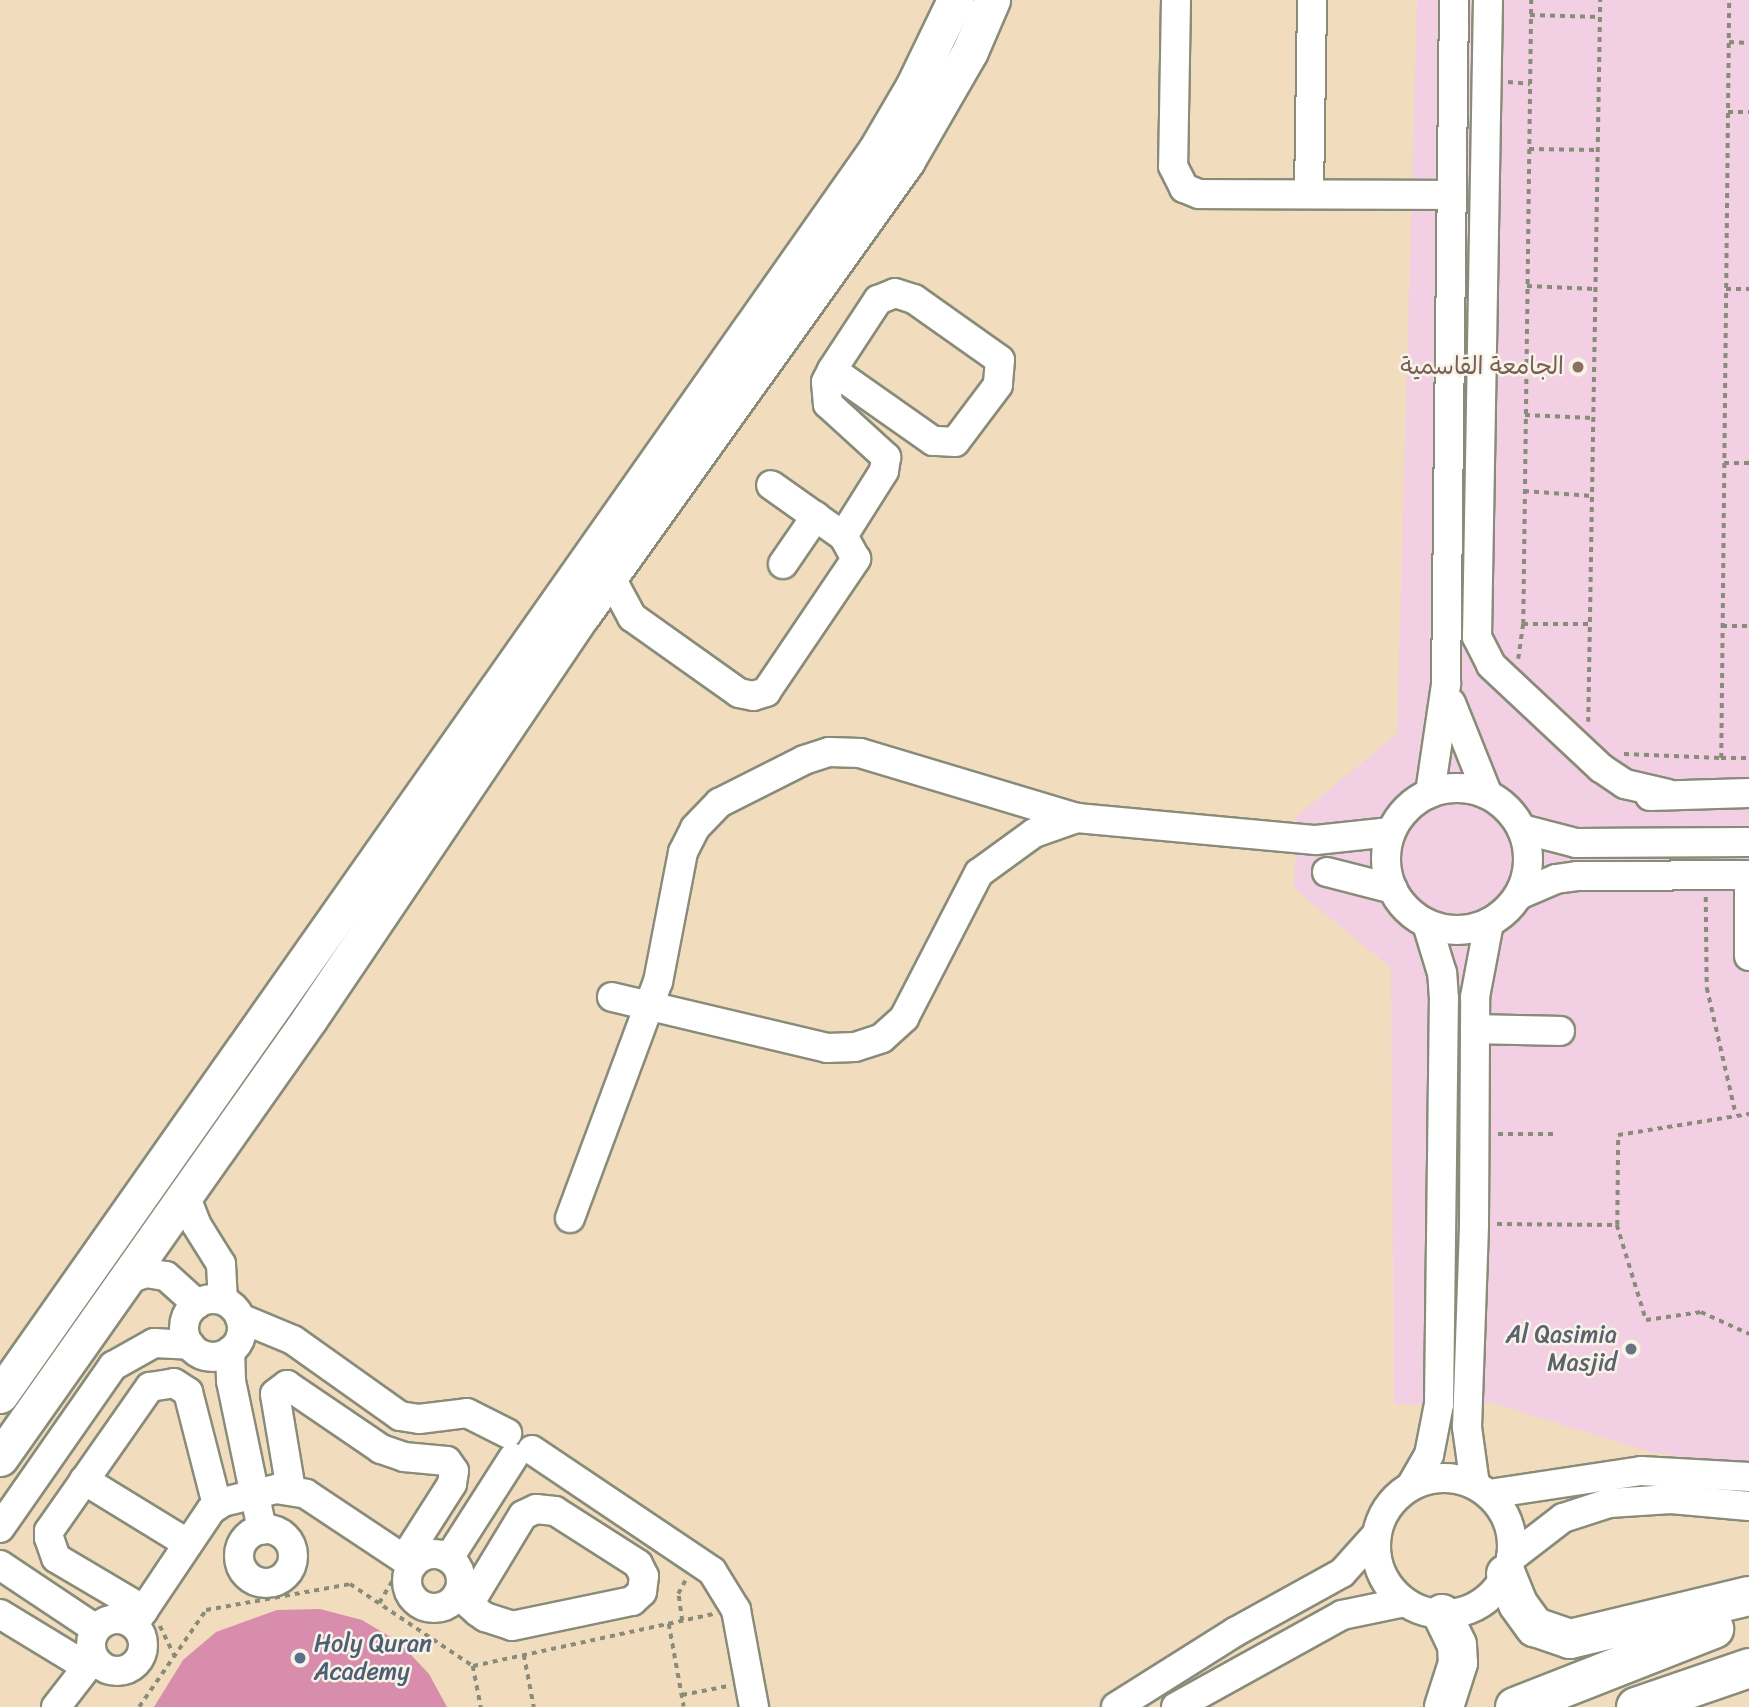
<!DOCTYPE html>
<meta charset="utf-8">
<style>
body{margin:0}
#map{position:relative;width:1749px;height:1707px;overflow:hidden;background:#f2dcbe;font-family:Sriracha,"Playpen Sans Arabic",sans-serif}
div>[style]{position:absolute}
.built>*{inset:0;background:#f2cfe2}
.building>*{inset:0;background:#d88dad}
.path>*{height:3.5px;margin-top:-1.75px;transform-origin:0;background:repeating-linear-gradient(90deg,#888c79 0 5px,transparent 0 10px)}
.roads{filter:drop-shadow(2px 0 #888c79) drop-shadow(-2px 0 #888c79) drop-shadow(0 2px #888c79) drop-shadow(0 -2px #888c79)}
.minor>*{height:28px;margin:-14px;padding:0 14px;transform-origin:14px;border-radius:14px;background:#fff}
.minor>.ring{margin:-14px;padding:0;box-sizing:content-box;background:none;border:28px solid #fff;border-radius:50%}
.major>*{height:35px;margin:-17.5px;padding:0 17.5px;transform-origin:17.5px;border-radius:17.5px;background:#fff}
.highway>*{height:38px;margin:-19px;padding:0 19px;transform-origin:19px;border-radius:19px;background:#fff}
.dots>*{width:19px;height:19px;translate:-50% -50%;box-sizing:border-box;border:4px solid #f7f3e8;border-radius:50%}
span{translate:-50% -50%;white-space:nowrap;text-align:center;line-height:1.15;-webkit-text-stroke:5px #f7f3e8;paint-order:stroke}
.education-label{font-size:24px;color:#785e54}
.right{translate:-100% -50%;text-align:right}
.worship-label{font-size:24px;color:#5b616d}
.service-label{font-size:24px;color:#4e5e75}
.left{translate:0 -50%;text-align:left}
</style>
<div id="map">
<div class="built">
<div style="clip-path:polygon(1417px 0,1749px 0,1749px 1467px,1650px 1452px,1490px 1402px,1467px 1406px,1394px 1404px,1391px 968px,1294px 888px,1297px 816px,1397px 734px)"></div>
</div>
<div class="building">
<div style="clip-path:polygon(320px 1609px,362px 1620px,399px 1642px,429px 1674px,447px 1707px,154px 1707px,183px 1660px,216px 1632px,277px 1610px)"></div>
</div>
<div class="path">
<div style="left:1530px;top:15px;width:70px;rotate:1.6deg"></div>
<div style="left:1729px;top:42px;width:20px;rotate:3deg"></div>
<div style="left:1508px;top:82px;width:22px;rotate:5deg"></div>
<div style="left:1728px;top:112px;width:21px"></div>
<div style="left:1529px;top:149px;width:68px;rotate:0.8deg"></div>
<div style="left:1527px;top:286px;width:68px;rotate:2.5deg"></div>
<div style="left:1726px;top:289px;width:23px"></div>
<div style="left:1525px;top:415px;width:68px;rotate:2.5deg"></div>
<div style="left:1724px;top:463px;width:25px"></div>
<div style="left:1524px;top:491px;width:68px;rotate:4.2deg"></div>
<div style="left:1523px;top:624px;width:67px"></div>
<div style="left:1722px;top:626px;width:27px"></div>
<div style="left:1518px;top:659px;width:35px;rotate:-82deg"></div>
<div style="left:1523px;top:624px;width:624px;rotate:-89.27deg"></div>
<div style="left:1588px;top:722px;width:722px;rotate:-89.05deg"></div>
<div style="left:1624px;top:754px;width:97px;rotate:2.4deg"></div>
<div style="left:1721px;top:758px;width:758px;rotate:-89.4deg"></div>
<div style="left:1721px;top:758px;width:28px"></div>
<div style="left:1706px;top:897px;width:91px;rotate:89.4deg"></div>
<div style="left:1707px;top:988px;width:130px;rotate:77.1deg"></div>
<div style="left:1498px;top:1134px;width:58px"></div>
<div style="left:1497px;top:1224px;width:120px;rotate:0.5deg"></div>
<div style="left:1617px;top:1225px;width:99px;rotate:73deg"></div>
<div style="left:1646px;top:1320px;width:56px;rotate:-8.3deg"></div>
<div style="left:1701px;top:1312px;width:53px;rotate:24.6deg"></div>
<div style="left:1617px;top:1225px;width:90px;rotate:-89.4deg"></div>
<div style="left:1618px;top:1135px;width:133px;rotate:-9.1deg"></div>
<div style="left:379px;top:1603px;width:29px;rotate:-59deg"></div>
<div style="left:682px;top:1621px;width:27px;rotate:-98deg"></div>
<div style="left:678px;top:1594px;width:17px;rotate:-62deg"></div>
<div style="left:669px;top:1624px;width:84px;rotate:79.8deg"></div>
<div style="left:160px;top:1626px;width:32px;rotate:64deg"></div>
<div style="left:524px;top:1655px;width:53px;rotate:79.1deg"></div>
<div style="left:473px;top:1666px;width:247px;rotate:-12.2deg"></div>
<div style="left:682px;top:1695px;width:47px;rotate:-11.1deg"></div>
<div style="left:139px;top:1707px;width:118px;rotate:-55.4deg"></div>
<div style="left:206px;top:1610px;width:146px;rotate:-10.2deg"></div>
<div style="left:350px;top:1584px;width:148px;rotate:33.7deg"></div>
<div style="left:473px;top:1666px;width:42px;rotate:79deg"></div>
</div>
<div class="roads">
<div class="minor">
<div style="left:1176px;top:0;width:166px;rotate:91deg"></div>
<div style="left:1173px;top:166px;width:25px;rotate:63deg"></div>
<div style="left:1184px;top:188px;width:16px;rotate:22deg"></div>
<div style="left:1199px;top:194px;width:253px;rotate:0.2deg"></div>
<div style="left:1488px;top:0;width:637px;rotate:90.99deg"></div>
<div style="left:1477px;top:637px;width:31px;rotate:63deg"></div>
<div style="left:1491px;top:665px;width:151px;rotate:43.1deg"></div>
<div style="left:1601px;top:768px;width:29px;rotate:34deg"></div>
<div style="left:1625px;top:784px;width:44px;rotate:13.1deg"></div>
<div style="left:1309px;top:194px;width:194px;rotate:-89.1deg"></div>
<div style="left:895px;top:293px;width:20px;rotate:18deg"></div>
<div style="left:914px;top:299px;width:105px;rotate:35.3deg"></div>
<div style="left:1000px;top:360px;width:25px;rotate:95deg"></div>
<div style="left:998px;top:385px;width:71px;rotate:127deg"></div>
<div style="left:955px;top:442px;width:22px;rotate:-177deg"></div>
<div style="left:933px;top:441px;width:123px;rotate:-144.9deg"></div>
<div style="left:832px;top:370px;width:84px;rotate:-56.7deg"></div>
<div style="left:878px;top:300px;width:18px;rotate:-22deg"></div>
<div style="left:832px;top:370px;width:13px;rotate:117deg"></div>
<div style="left:826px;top:382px;width:22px;rotate:85deg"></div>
<div style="left:828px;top:404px;width:79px;rotate:42.4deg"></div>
<div style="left:886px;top:457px;width:14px;rotate:98deg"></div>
<div style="left:884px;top:471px;width:77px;rotate:122.2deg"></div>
<div style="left:783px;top:564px;width:58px;rotate:-55.5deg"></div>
<div style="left:610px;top:576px;width:47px;rotate:61.8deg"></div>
<div style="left:632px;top:617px;width:131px;rotate:35.4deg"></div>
<div style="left:739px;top:693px;width:14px;rotate:12deg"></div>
<div style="left:753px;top:696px;width:14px;rotate:-17deg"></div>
<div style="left:766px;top:692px;width:161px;rotate:-55.9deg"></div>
<div style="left:856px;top:559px;width:26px;rotate:-119deg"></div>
<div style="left:843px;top:536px;width:88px;rotate:-144.7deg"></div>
<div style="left:1451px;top:703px;width:97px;rotate:68.2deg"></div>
<div class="ring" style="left:1386px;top:788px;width:114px;height:114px"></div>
<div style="left:1430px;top:793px;width:110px;rotate:-81.6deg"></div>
<div style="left:1446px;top:684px;width:684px;rotate:-89.33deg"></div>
<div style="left:1650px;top:796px;width:99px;rotate:-1.7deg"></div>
<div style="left:1522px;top:829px;width:56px;rotate:14.5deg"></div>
<div style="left:1576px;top:843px;width:173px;rotate:-0.3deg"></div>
<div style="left:1327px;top:872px;width:68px;rotate:14.4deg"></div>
<div style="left:1749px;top:881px;width:75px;rotate:90deg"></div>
<div style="left:1519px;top:895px;width:40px;rotate:-23.4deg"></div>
<div style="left:1556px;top:879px;width:21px;rotate:-8deg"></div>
<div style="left:1577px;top:876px;width:172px;rotate:-0.3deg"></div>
<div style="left:612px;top:997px;width:221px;rotate:13.3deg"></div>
<div style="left:827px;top:1048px;width:28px;rotate:-2deg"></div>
<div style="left:855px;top:1047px;width:28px;rotate:-18deg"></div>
<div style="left:882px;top:1038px;width:30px;rotate:-42deg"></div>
<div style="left:904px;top:1018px;width:163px;rotate:-62.7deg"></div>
<div style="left:979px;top:873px;width:68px;rotate:-36deg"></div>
<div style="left:1034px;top:833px;width:46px;rotate:-19.2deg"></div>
<div style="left:1077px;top:818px;width:240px;rotate:5.3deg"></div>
<div style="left:1316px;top:840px;width:75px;rotate:-6.1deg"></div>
<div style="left:1475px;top:1029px;width:85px;rotate:1.3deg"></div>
<div style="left:184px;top:1192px;width:34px;rotate:69deg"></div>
<div style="left:196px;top:1224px;width:47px;rotate:58deg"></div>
<div style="left:221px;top:1264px;width:36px;rotate:87deg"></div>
<div style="left:570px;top:1218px;width:252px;rotate:-69.6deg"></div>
<div style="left:658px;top:982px;width:132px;rotate:-79.1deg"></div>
<div style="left:683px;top:852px;width:27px;rotate:-63deg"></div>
<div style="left:695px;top:828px;width:35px;rotate:-46deg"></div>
<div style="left:719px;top:803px;width:95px;rotate:-26.8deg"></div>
<div style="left:804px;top:760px;width:26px;rotate:-18deg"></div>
<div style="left:829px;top:752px;width:31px;rotate:2deg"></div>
<div style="left:860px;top:753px;width:227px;rotate:16.7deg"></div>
<div style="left:122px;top:1281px;width:25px;rotate:-18deg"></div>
<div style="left:146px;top:1273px;width:20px;rotate:9deg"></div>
<div style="left:166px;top:1276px;width:42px;rotate:42.1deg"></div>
<div class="ring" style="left:184px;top:1299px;width:30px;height:30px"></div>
<div style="left:240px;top:1318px;width:57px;rotate:22.5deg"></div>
<div style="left:293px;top:1340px;width:131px;rotate:35.4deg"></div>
<div style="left:400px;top:1416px;width:19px;rotate:9deg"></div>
<div style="left:419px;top:1419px;width:48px;rotate:-7.1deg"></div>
<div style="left:467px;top:1413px;width:45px;rotate:26.6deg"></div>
<div style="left:230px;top:1351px;width:30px;rotate:88deg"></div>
<div style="left:231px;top:1381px;width:152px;rotate:78.2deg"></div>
<div style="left:532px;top:1450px;width:217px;rotate:33.9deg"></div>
<div style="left:712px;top:1571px;width:46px;rotate:58.4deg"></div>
<div style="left:736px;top:1610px;width:99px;rotate:79.5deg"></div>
<div class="ring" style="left:1376px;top:1478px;width:108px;height:108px"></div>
<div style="left:84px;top:1480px;width:121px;rotate:31.5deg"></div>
<div style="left:1475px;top:1485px;width:59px;rotate:-97.9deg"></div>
<div style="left:1467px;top:1427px;width:203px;rotate:-88deg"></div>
<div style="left:1474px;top:1224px;width:227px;rotate:-89.7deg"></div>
<div style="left:1475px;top:997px;width:75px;rotate:-79.3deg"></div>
<div style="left:1411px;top:1486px;width:36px;rotate:-60deg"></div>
<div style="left:1429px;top:1455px;width:52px;rotate:-78.9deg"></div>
<div style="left:1439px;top:1404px;width:405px;rotate:-89.3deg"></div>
<div style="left:1444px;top:999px;width:26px;rotate:-94deg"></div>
<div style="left:1442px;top:973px;width:51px;rotate:-107deg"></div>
<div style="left:291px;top:1490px;width:97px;rotate:-99.5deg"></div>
<div style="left:275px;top:1394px;width:15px;rotate:-37deg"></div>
<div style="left:287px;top:1385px;width:114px;rotate:34.2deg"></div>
<div style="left:381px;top:1449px;width:24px;rotate:19deg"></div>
<div style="left:404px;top:1457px;width:43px;rotate:5.3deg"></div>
<div style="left:447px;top:1461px;width:12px;rotate:55deg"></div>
<div style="left:454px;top:1471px;width:13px;rotate:99deg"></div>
<div style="left:452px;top:1484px;width:89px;rotate:122.6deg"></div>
<div style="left:1489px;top:1494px;width:154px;rotate:-8.6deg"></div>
<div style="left:1641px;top:1471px;width:108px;rotate:3.2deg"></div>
<div style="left:0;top:1528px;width:198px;rotate:-55.1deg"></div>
<div style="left:113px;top:1366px;width:47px;rotate:-29.3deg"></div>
<div style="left:154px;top:1343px;width:36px;rotate:3deg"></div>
<div class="ring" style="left:239px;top:1529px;width:26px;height:26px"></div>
<div class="ring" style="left:407px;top:1554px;width:26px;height:26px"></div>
<div style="left:449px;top:1558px;width:119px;rotate:-57.4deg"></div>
<div style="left:1511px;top:1558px;width:66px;rotate:-37.6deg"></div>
<div style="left:1563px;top:1518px;width:48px;rotate:-18.1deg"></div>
<div style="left:1609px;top:1503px;width:62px;rotate:-3.7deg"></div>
<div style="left:1671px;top:1499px;width:78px;rotate:5.1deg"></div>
<div style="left:0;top:1565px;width:115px;rotate:33.7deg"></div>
<div style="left:458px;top:1594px;width:27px;rotate:42deg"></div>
<div style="left:478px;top:1612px;width:9px;rotate:36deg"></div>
<div style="left:485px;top:1617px;width:28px;rotate:18deg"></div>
<div style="left:512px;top:1626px;width:123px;rotate:-11.8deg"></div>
<div style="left:632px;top:1601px;width:13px;rotate:-42deg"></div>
<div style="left:642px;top:1592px;width:16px;rotate:-83deg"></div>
<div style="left:644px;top:1576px;width:13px;rotate:-117deg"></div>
<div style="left:638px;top:1564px;width:98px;rotate:-147.4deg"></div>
<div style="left:555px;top:1511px;width:19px;rotate:-174deg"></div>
<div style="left:536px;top:1509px;width:14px;rotate:155deg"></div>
<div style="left:523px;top:1515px;width:104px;rotate:121.2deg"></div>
<div style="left:144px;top:1610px;width:102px;rotate:-149.4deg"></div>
<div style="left:56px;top:1558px;width:21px;rotate:-109deg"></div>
<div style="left:49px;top:1538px;width:7px;rotate:-90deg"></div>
<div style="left:49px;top:1531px;width:176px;rotate:-55deg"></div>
<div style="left:150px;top:1387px;width:24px;rotate:-9deg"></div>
<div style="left:174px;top:1383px;width:17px;rotate:33deg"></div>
<div style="left:188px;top:1392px;width:117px;rotate:75.6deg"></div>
<div style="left:0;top:1614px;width:102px;rotate:31.3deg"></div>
<div class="ring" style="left:91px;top:1619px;width:24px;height:24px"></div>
<div style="left:135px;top:1623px;width:136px;rotate:-56.1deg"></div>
<div style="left:211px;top:1510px;width:14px;rotate:-34deg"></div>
<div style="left:223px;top:1502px;width:55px;rotate:-13.8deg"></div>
<div style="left:276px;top:1489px;width:30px;rotate:9deg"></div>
<div style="left:306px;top:1494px;width:128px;rotate:33.6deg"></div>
<div style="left:56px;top:1707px;width:62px;rotate:-52.2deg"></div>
<div style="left:1116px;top:1707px;width:141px;rotate:-32.2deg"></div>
<div style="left:1235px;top:1632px;width:122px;rotate:-28.9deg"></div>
<div style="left:1342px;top:1573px;width:52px;rotate:-48.1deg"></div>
<div style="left:1176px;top:1707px;width:190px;rotate:-29deg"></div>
<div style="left:1342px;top:1615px;width:64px;rotate:-11.7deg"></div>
</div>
<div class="major">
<div style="left:0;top:1395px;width:1522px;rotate:-54.87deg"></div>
<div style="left:876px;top:150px;width:73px;rotate:-59.6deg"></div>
<div style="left:913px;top:87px;width:97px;rotate:-64.2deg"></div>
<div style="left:0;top:1458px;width:538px;rotate:-54.83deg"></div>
<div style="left:310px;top:1018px;width:488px;rotate:-56deg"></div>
<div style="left:583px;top:614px;width:556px;rotate:-54.45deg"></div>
<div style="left:906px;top:162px;width:128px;rotate:-60deg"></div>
<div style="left:970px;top:51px;width:56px;rotate:-66.7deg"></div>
</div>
<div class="highway">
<div style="left:1506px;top:1574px;width:32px;rotate:68deg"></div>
<div style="left:1518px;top:1604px;width:29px;rotate:54deg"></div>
<div style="left:1535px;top:1627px;width:37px;rotate:19deg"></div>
<div style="left:1570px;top:1639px;width:184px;rotate:-13.5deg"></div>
<div style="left:1442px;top:1614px;width:34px;rotate:64deg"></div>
<div style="left:1457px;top:1645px;width:18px;rotate:87deg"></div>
<div style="left:1458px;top:1663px;width:46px;rotate:107.7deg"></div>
<div style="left:1515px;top:1707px;width:214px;rotate:-21.4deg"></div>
<div style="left:1636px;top:1707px;width:120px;rotate:-19deg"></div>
</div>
</div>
<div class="dots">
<div style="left:1578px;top:367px;background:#8d6e63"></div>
<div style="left:1631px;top:1349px;background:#6b7280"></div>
<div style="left:300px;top:1658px;background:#5c6f8a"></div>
</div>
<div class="education-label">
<span class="right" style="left:1564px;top:367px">الجامعة القاسمية</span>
</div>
<div class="worship-label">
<span class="right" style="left:1617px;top:1349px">Al Qasimia<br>Masjid</span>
</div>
<div class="service-label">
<span class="left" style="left:314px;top:1658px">Holy Quran<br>Academy</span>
</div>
</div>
